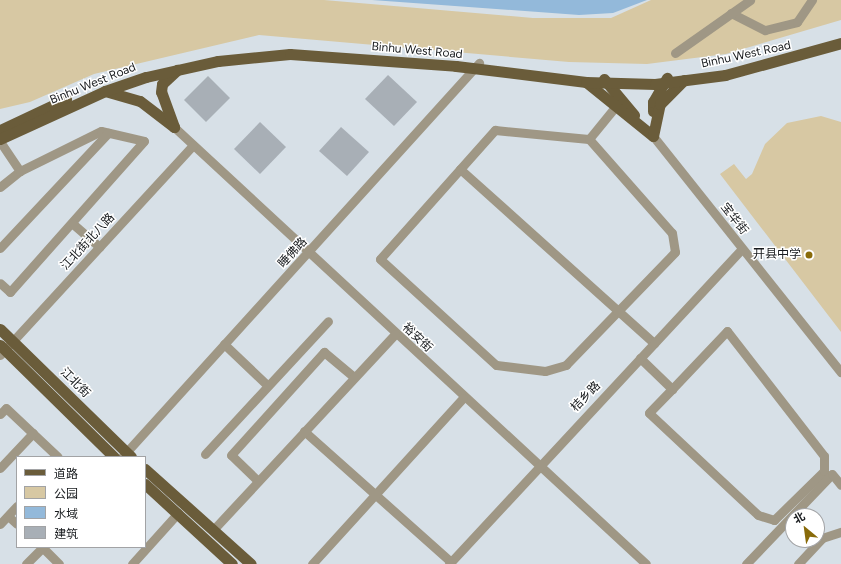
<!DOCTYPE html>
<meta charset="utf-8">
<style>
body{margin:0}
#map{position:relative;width:841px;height:564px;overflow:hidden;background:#d7e0e7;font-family:Figtree,"Noto Sans SC",sans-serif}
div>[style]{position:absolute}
.green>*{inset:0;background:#d7c8a3}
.water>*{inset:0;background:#93b9da}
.building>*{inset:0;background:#a8afb6}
.minor>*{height:9px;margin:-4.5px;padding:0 4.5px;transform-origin:4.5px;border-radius:4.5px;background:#9f9785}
.major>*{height:11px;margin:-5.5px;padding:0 5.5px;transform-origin:5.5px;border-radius:5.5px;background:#6a5c3a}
.dots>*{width:11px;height:11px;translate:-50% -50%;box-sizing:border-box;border:2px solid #fff;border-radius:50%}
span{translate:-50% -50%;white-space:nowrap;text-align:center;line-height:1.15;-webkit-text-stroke:3px #fff;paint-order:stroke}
.street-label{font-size:12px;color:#171a1d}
.poi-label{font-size:12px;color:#171a1d}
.right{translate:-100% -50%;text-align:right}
.legend{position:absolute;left:16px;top:456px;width:130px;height:92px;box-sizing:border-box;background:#fff;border:1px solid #a2a3a5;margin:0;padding:5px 7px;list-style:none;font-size:12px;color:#171a1d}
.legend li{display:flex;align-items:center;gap:8px;height:20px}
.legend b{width:20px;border:1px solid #a2a3a5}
.north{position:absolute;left:785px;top:508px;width:40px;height:40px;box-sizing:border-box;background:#fff;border:1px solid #a2a3a5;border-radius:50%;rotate:331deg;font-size:11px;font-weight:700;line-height:16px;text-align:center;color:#171a1d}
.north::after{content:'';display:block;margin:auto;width:14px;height:18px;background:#896b0a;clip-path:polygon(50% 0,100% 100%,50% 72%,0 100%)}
</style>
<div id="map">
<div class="green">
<div style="clip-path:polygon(0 0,324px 0,533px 18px,611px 18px,651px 0,841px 0,841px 20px,726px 54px,647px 64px,569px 62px,259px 35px,94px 74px,30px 102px,0 109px)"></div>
<div style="clip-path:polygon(821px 116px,841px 122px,841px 332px,720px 174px,734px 164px,746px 179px,752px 174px,765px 144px,787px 123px)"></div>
</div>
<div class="water">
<div style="clip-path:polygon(372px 0,647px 0,613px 13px,579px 15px)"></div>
</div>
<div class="building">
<div style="clip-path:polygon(388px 75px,417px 102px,394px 126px,365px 99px)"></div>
<div style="clip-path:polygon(208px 76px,230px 98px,206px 122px,184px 100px)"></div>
<div style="clip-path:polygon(260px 122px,286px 147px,260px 174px,234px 149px)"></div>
<div style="clip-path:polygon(341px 127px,369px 152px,347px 176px,319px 151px)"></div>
</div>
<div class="minor">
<div style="left:731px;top:13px;width:38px;rotate:27deg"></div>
<div style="left:765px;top:30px;width:33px;rotate:-14deg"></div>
<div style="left:797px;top:22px;width:27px;rotate:-56deg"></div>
<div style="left:675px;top:53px;width:92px;rotate:-35.2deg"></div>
<div style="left:174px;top:127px;width:643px;rotate:42.79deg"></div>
<div style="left:495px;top:130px;width:94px;rotate:5.5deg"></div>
<div style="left:589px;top:139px;width:125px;rotate:48.6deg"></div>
<div style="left:672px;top:233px;width:19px;rotate:81deg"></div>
<div style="left:675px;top:252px;width:157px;rotate:134deg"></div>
<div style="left:566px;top:365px;width:22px;rotate:164deg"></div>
<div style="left:545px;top:371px;width:49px;rotate:-173deg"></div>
<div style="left:496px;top:365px;width:157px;rotate:-137.6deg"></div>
<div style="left:380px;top:259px;width:173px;rotate:-48.3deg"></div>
<div style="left:653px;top:136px;width:302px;rotate:51.5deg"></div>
<div style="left:589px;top:139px;width:43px;rotate:-50.7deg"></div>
<div style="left:1px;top:143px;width:34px;rotate:56deg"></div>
<div style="left:460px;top:169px;width:261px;rotate:41.9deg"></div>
<div style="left:0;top:187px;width:26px;rotate:-39deg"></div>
<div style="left:20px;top:171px;width:90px;rotate:-26.3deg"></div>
<div style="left:101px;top:131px;width:44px;rotate:13.1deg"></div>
<div style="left:144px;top:141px;width:202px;rotate:131.6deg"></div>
<div style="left:10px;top:292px;width:13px;rotate:-138deg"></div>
<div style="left:73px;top:224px;width:35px;rotate:41deg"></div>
<div style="left:0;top:248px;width:158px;rotate:-46.8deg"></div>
<div style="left:224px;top:344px;width:58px;rotate:43.6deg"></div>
<div style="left:0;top:355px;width:285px;rotate:-47.4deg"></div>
<div style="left:640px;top:358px;width:45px;rotate:44.1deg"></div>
<div style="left:672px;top:389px;width:33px;rotate:134deg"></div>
<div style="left:649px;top:413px;width:149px;rotate:43.1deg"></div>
<div style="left:758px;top:515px;width:17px;rotate:17deg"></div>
<div style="left:774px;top:520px;width:70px;rotate:-44.4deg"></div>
<div style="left:824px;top:471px;width:15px;rotate:-90deg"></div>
<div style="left:824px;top:456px;width:158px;rotate:-127.8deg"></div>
<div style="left:727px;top:331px;width:80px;rotate:133.5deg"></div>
<div style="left:0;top:414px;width:8px;rotate:-45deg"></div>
<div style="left:6px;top:408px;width:71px;rotate:43.3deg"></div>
<div style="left:304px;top:431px;width:197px;rotate:41.7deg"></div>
<div style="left:205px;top:454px;width:181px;rotate:-47.2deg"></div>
<div style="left:122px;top:457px;width:532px;rotate:-47.82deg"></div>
<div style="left:0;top:468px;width:48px;rotate:-46.7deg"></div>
<div style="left:258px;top:481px;width:37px;rotate:-136deg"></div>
<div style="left:231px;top:455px;width:139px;rotate:-47.9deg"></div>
<div style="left:324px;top:352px;width:39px;rotate:40deg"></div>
<div style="left:8px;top:516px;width:12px;rotate:42deg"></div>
<div style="left:0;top:524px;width:25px;rotate:-47deg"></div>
<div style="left:213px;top:530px;width:267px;rotate:-47.1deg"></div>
<div style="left:42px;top:547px;width:24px;rotate:45deg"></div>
<div style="left:26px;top:564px;width:24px;rotate:-45deg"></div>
<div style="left:132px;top:564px;width:69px;rotate:-48deg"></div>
<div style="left:312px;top:564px;width:224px;rotate:-47.7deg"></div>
<div style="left:449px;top:564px;width:430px;rotate:-47.1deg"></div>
<div style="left:746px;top:564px;width:124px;rotate:-46.3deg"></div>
<div style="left:832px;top:474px;width:14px;rotate:51deg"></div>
<div style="left:798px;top:564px;width:35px;rotate:-47deg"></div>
<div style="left:822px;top:538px;width:20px;rotate:-18deg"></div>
</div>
<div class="major">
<div style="left:604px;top:79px;width:47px;rotate:50.2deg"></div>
<div style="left:586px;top:82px;width:86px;rotate:38.9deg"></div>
<div style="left:105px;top:91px;width:36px;rotate:16deg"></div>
<div style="left:140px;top:101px;width:43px;rotate:37.4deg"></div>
<div style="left:174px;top:127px;width:37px;rotate:-110deg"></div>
<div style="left:161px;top:92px;width:8px;rotate:-83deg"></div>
<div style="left:162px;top:84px;width:21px;rotate:-43deg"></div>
<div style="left:653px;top:111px;width:9px;rotate:-90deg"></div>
<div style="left:653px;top:102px;width:28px;rotate:-60deg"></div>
<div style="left:0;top:130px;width:73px;rotate:-25.2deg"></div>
<div style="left:653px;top:136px;width:33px;rotate:-78deg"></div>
<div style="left:660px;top:104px;width:34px;rotate:-45deg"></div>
<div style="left:0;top:139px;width:115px;rotate:-24.6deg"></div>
<div style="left:105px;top:91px;width:43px;rotate:-18.9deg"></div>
<div style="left:146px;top:77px;width:74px;rotate:-12.5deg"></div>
<div style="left:218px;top:61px;width:72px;rotate:-5.6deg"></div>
<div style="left:290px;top:54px;width:166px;rotate:4.1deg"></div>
<div style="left:456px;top:66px;width:131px;rotate:7deg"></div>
<div style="left:586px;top:82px;width:69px;rotate:1.7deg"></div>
<div style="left:655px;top:84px;width:71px;rotate:-7.3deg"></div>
<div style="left:725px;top:75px;width:120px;rotate:-15.4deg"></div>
<div style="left:0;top:329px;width:183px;rotate:44.3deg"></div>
<div style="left:0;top:345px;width:160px;rotate:44.5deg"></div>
<div style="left:145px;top:469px;width:142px;rotate:41.9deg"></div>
<div style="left:145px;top:484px;width:118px;rotate:42.6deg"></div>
</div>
<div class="dots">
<div style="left:809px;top:255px;background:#896b0a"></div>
</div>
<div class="street-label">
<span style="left:417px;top:51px;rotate:5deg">Binhu West Road</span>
<span style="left:746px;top:55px;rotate:-12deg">Binhu West Road</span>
<span style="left:93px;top:84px;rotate:-22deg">Binhu West Road</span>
<span style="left:734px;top:219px;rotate:52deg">宝华街</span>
<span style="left:88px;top:242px;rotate:-47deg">江北街北八路</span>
<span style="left:293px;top:253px;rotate:-47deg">睡佛路</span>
<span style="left:417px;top:338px;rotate:43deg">裕安街</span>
<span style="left:75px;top:383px;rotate:45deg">江北街</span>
<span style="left:586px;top:397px;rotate:-46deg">桔乡路</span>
</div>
<div class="poi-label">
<span class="right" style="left:801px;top:255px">开县中学</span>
</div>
<ul class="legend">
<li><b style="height:5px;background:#6a5c3a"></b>道路</li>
<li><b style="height:11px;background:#d7c8a3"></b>公园</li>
<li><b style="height:11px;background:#93b9da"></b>水域</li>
<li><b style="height:11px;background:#a8afb6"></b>建筑</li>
</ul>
<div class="north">北</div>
</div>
